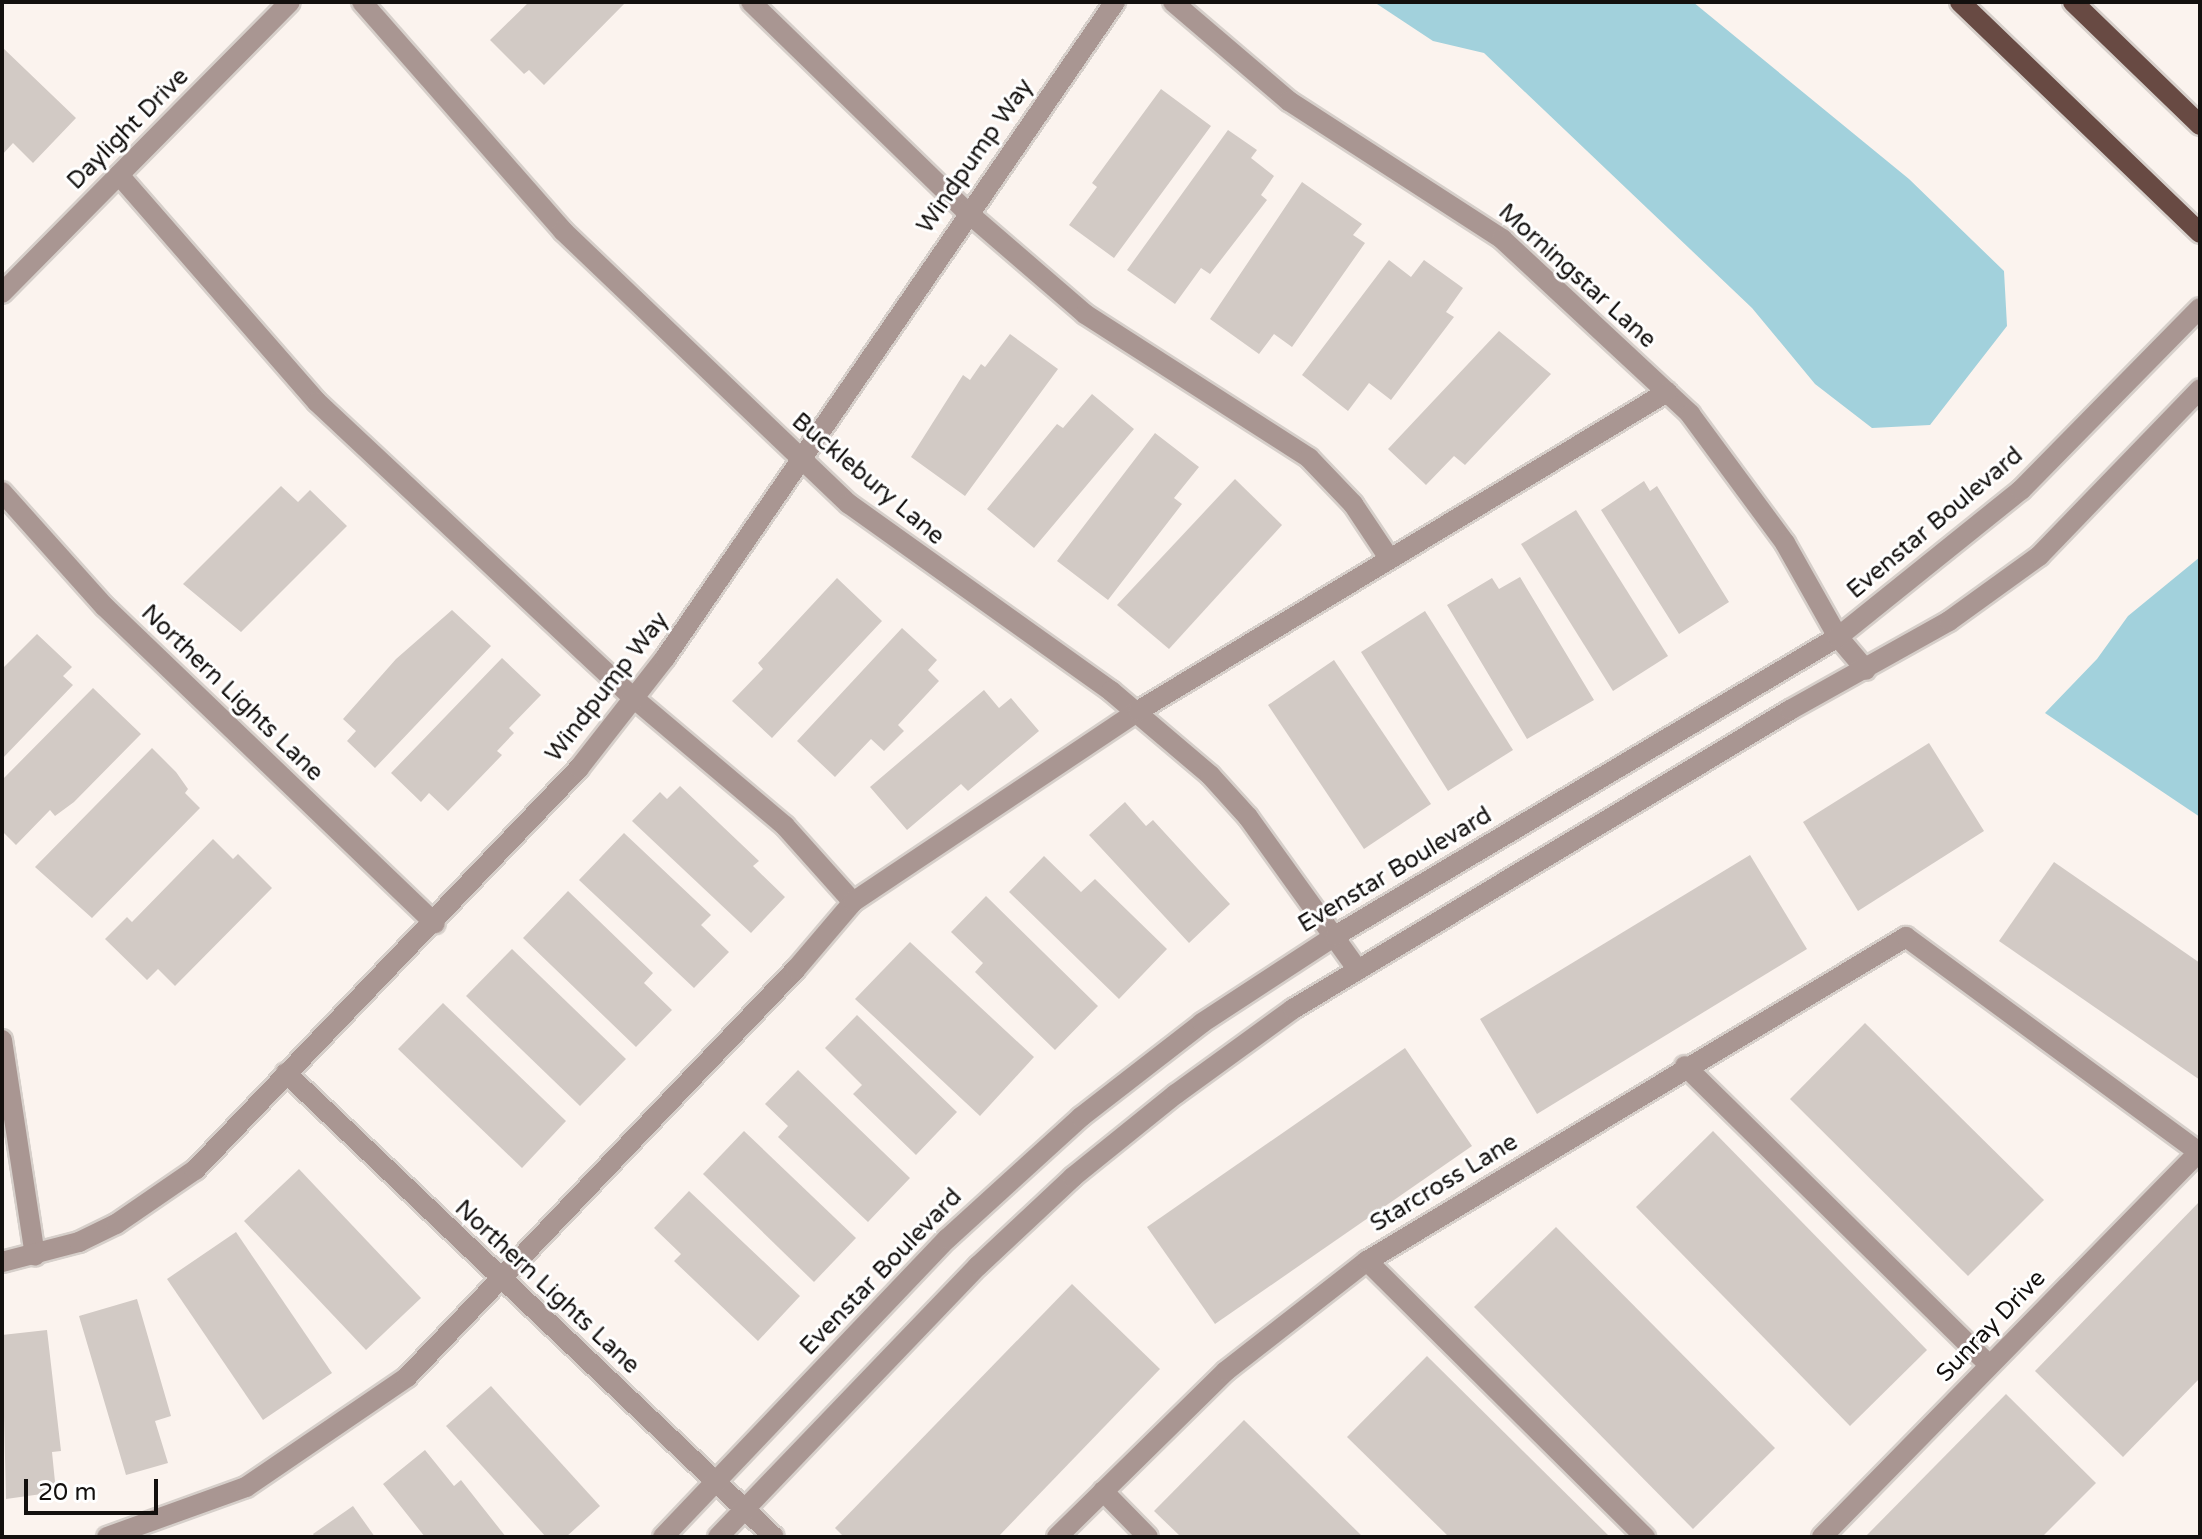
<!DOCTYPE html>
<style>
body{margin:0}
#map{position:relative;width:2202px;height:1539px;overflow:hidden;background:#fbf3ee;font-family:"Varela Round",sans-serif}
div>[style]{position:absolute}
.water>*{inset:0;background:#a2d1dc}
.building>*{inset:0;background:#d2cac5}
.roads{filter:drop-shadow(2px 0 #d6cfca) drop-shadow(-2px 0 #d6cfca) drop-shadow(0 2px #d6cfca) drop-shadow(0 -2px #d6cfca)}
.minor>*{height:20px;margin:-10px;padding:0 10px;transform-origin:10px;border-radius:10px;background:#a99692}
.major>*{height:20px;margin:-10px;padding:0 10px;transform-origin:10px;border-radius:10px;background:#684a43}
span{translate:-50% -50%;white-space:nowrap;text-align:center;line-height:1.15;-webkit-text-stroke:6px #fff;paint-order:stroke}
.street-label{font-size:24px;color:#13100e}
.frame{position:absolute;inset:0;border:4px solid #13100e;pointer-events:none}
.scale{position:absolute;left:24px;top:1479px;width:134px;height:36px;box-sizing:border-box;border:4px solid #13100e;border-top:0;padding-left:10px;font-size:24px;line-height:28px;white-space:nowrap;color:#13100e;-webkit-text-stroke:6px #fff;paint-order:stroke}
</style>
<div id="map">
<div class="water">
<div style="clip-path:polygon(1374px 2px,1693px 2px,1909px 179px,2004px 271px,2007px 326px,1930px 425px,1872px 428px,1815px 384px,1752px 308px,1484px 53px,1433px 41px)"></div>
<div style="clip-path:polygon(2200px 557px,2200px 817px,2045px 713px,2097px 659px,2128px 616px)"></div>
</div>
<div class="building">
<div style="clip-path:polygon(529px 2px,626px 2px,544px 85px,529px 70px,524px 74px,490px 40px)"></div>
<div style="clip-path:polygon(2px 47px,76px 118px,33px 163px,13px 143px,2px 155px)"></div>
<div style="clip-path:polygon(1161px 89px,1211px 126px,1114px 258px,1069px 225px,1097px 187px,1092px 183px)"></div>
<div style="clip-path:polygon(1228px 130px,1257px 150px,1251px 158px,1274px 176px,1261px 195px,1267px 200px,1210px 274px,1201px 268px,1175px 304px,1127px 270px)"></div>
<div style="clip-path:polygon(1302px 182px,1362px 224px,1353px 235px,1365px 243px,1292px 347px,1274px 334px,1259px 354px,1210px 319px)"></div>
<div style="clip-path:polygon(1389px 260px,1411px 277px,1424px 260px,1463px 288px,1446px 312px,1454px 317px,1391px 400px,1369px 383px,1348px 411px,1302px 375px)"></div>
<div style="clip-path:polygon(1499px 331px,1551px 374px,1465px 465px,1454px 456px,1426px 485px,1388px 449px)"></div>
<div style="clip-path:polygon(1010px 334px,1058px 369px,965px 496px,911px 457px,963px 375px,970px 380px,981px 364px,985px 367px)"></div>
<div style="clip-path:polygon(1092px 394px,1134px 429px,1034px 548px,987px 509px,1057px 424px,1063px 428px)"></div>
<div style="clip-path:polygon(1155px 433px,1199px 467px,1174px 498px,1182px 504px,1108px 600px,1057px 561px)"></div>
<div style="clip-path:polygon(1235px 479px,1282px 525px,1169px 649px,1117px 605px)"></div>
<div style="clip-path:polygon(1644px 481px,1650px 491px,1657px 486px,1729px 602px,1679px 634px,1601px 510px)"></div>
<div style="clip-path:polygon(281px 486px,298px 502px,310px 490px,347px 526px,241px 632px,183px 584px)"></div>
<div style="clip-path:polygon(1576px 510px,1668px 656px,1613px 691px,1521px 544px)"></div>
<div style="clip-path:polygon(1520px 577px,1594px 700px,1527px 739px,1447px 605px,1492px 578px,1499px 589px)"></div>
<div style="clip-path:polygon(837px 578px,882px 621px,772px 738px,732px 701px,763px 669px,758px 663px)"></div>
<div style="clip-path:polygon(452px 610px,491px 646px,375px 768px,347px 741px,356px 731px,343px 719px,396px 659px)"></div>
<div style="clip-path:polygon(1425px 611px,1513px 750px,1448px 791px,1361px 652px)"></div>
<div style="clip-path:polygon(902px 628px,937px 660px,928px 670px,939px 681px,898px 725px,904px 731px,884px 751px,871px 739px,835px 777px,797px 741px)"></div>
<div style="clip-path:polygon(37px 634px,72px 667px,63px 676px,73px 685px,2px 759px,2px 669px)"></div>
<div style="clip-path:polygon(502px 658px,541px 695px,509px 728px,514px 733px,497px 751px,502px 755px,448px 811px,429px 793px,421px 802px,391px 773px)"></div>
<div style="clip-path:polygon(1334px 660px,1431px 804px,1364px 849px,1268px 705px)"></div>
<div style="clip-path:polygon(93px 688px,141px 734px,74px 802px,55px 816px,50px 810px,16px 845px,2px 831px,2px 780px)"></div>
<div style="clip-path:polygon(984px 690px,999px 708px,1011px 698px,1039px 731px,968px 791px,961px 784px,907px 830px,870px 787px)"></div>
<div style="clip-path:polygon(1929px 743px,1984px 831px,1858px 911px,1803px 822px)"></div>
<div style="clip-path:polygon(152px 748px,176px 772px,188px 789px,185px 793px,200px 808px,92px 918px,35px 867px)"></div>
<div style="clip-path:polygon(680px 786px,759px 861px,753px 866px,785px 897px,751px 933px,632px 821px,660px 792px,667px 799px)"></div>
<div style="clip-path:polygon(1125px 802px,1146px 826px,1153px 820px,1230px 904px,1189px 943px,1089px 835px)"></div>
<div style="clip-path:polygon(624px 833px,711px 915px,701px 925px,729px 952px,694px 988px,579px 880px)"></div>
<div style="clip-path:polygon(213px 839px,233px 859px,238px 854px,272px 888px,175px 986px,158px 969px,147px 980px,105px 939px,127px 917px,132px 922px)"></div>
<div style="clip-path:polygon(1750px 855px,1807px 949px,1537px 1114px,1480px 1019px)"></div>
<div style="clip-path:polygon(1044px 856px,1081px 892px,1095px 879px,1167px 949px,1119px 999px,1009px 892px)"></div>
<div style="clip-path:polygon(2054px 862px,2200px 963px,2200px 1080px,1999px 941px)"></div>
<div style="clip-path:polygon(568px 891px,653px 973px,644px 983px,672px 1010px,636px 1047px,523px 938px)"></div>
<div style="clip-path:polygon(986px 896px,1098px 1006px,1055px 1050px,975px 972px,983px 963px,951px 932px)"></div>
<div style="clip-path:polygon(910px 942px,1034px 1057px,980px 1116px,855px 999px)"></div>
<div style="clip-path:polygon(512px 949px,626px 1059px,580px 1106px,466px 996px)"></div>
<div style="clip-path:polygon(443px 1003px,566px 1121px,522px 1168px,398px 1049px)"></div>
<div style="clip-path:polygon(857px 1015px,957px 1112px,916px 1155px,853px 1094px,862px 1085px,825px 1048px)"></div>
<div style="clip-path:polygon(1865px 1023px,2044px 1200px,1968px 1276px,1790px 1099px)"></div>
<div style="clip-path:polygon(1405px 1048px,1472px 1146px,1215px 1324px,1147px 1227px)"></div>
<div style="clip-path:polygon(798px 1070px,910px 1178px,868px 1222px,778px 1137px,788px 1126px,765px 1104px)"></div>
<div style="clip-path:polygon(744px 1131px,856px 1238px,814px 1282px,703px 1174px)"></div>
<div style="clip-path:polygon(1713px 1131px,1927px 1350px,1850px 1426px,1636px 1207px)"></div>
<div style="clip-path:polygon(299px 1169px,421px 1298px,366px 1350px,244px 1221px)"></div>
<div style="clip-path:polygon(689px 1191px,800px 1296px,758px 1341px,674px 1261px,681px 1254px,654px 1228px)"></div>
<div style="clip-path:polygon(2200px 1201px,2200px 1378px,2123px 1457px,2035px 1371px)"></div>
<div style="clip-path:polygon(1556px 1227px,1775px 1448px,1693px 1529px,1474px 1307px)"></div>
<div style="clip-path:polygon(236px 1232px,332px 1373px,263px 1420px,167px 1279px)"></div>
<div style="clip-path:polygon(1072px 1284px,1160px 1369px,998px 1537px,844px 1537px,835px 1528px)"></div>
<div style="clip-path:polygon(137px 1299px,171px 1416px,155px 1421px,168px 1463px,126px 1475px,79px 1316px)"></div>
<div style="clip-path:polygon(47px 1330px,61px 1451px,52px 1452px,56px 1492px,6px 1499px,2px 1335px)"></div>
<div style="clip-path:polygon(1427px 1356px,1610px 1537px,1449px 1537px,1347px 1437px)"></div>
<div style="clip-path:polygon(491px 1386px,600px 1506px,566px 1537px,546px 1537px,446px 1426px)"></div>
<div style="clip-path:polygon(2006px 1394px,2096px 1483px,2042px 1537px,1865px 1537px)"></div>
<div style="clip-path:polygon(1244px 1420px,1363px 1537px,1181px 1537px,1154px 1511px)"></div>
<div style="clip-path:polygon(425px 1450px,454px 1486px,461px 1480px,506px 1537px,425px 1537px,383px 1484px)"></div>
<div style="clip-path:polygon(353px 1506px,375px 1537px,315px 1537px,313px 1534px)"></div>
</div>
<div class="roads">
<div class="minor">
<div style="left:362px;top:2px;width:305px;rotate:48.7deg"></div>
<div style="left:563px;top:231px;width:395px;rotate:43.7deg"></div>
<div style="left:849px;top:504px;width:322px;rotate:35.5deg"></div>
<div style="left:1111px;top:691px;width:130px;rotate:40.3deg"></div>
<div style="left:1210px;top:775px;width:57px;rotate:47.9deg"></div>
<div style="left:1248px;top:817px;width:188px;rotate:54.3deg"></div>
<div style="left:751px;top:2px;width:301px;rotate:44.2deg"></div>
<div style="left:967px;top:212px;width:156px;rotate:40.8deg"></div>
<div style="left:1085px;top:314px;width:266px;rotate:32.7deg"></div>
<div style="left:1309px;top:458px;width:64px;rotate:46.3deg"></div>
<div style="left:1353px;top:504px;width:65px;rotate:56.3deg"></div>
<div style="left:1173px;top:2px;width:153px;rotate:40.5deg"></div>
<div style="left:1289px;top:101px;width:254px;rotate:32.9deg"></div>
<div style="left:1502px;top:239px;width:257px;rotate:42.9deg"></div>
<div style="left:1690px;top:414px;width:160px;rotate:53.6deg"></div>
<div style="left:1785px;top:543px;width:108px;rotate:60.6deg"></div>
<div style="left:1838px;top:637px;width:43px;rotate:49.7deg"></div>
<div style="left:119px;top:175px;width:301px;rotate:48.9deg"></div>
<div style="left:317px;top:402px;width:437px;rotate:43.1deg"></div>
<div style="left:636px;top:700px;width:195px;rotate:40.2deg"></div>
<div style="left:785px;top:826px;width:102px;rotate:48.2deg"></div>
<div style="left:2px;top:293px;width:409px;rotate:-45.3deg"></div>
<div style="left:2px;top:492px;width:154px;rotate:48.2deg"></div>
<div style="left:105px;top:607px;width:457px;rotate:43.8deg"></div>
<div style="left:2px;top:1040px;width:218px;rotate:81.3deg"></div>
<div style="left:1685px;top:1066px;width:426px;rotate:44.5deg"></div>
<div style="left:286px;top:1073px;width:673px;rotate:43.56deg"></div>
<div style="left:1367px;top:1261px;width:392px;rotate:44.8deg"></div>
<div style="left:2px;top:1262px;width:80px;rotate:-14.6deg"></div>
<div style="left:79px;top:1242px;width:41px;rotate:-25.9deg"></div>
<div style="left:116px;top:1224px;width:96px;rotate:-34.4deg"></div>
<div style="left:195px;top:1170px;width:556px;rotate:-46.31deg"></div>
<div style="left:579px;top:768px;width:140px;rotate:-52deg"></div>
<div style="left:665px;top:658px;width:796px;rotate:-55.55deg"></div>
<div style="left:1103px;top:1491px;width:64px;rotate:45.6deg"></div>
<div style="left:107px;top:1537px;width:148px;rotate:-19.8deg"></div>
<div style="left:246px;top:1487px;width:195px;rotate:-34.3deg"></div>
<div style="left:407px;top:1377px;width:564px;rotate:-46.37deg"></div>
<div style="left:796px;top:969px;width:88px;rotate:-49.6deg"></div>
<div style="left:853px;top:902px;width:343px;rotate:-33.8deg"></div>
<div style="left:1138px;top:711px;width:618px;rotate:-31.09deg"></div>
<div style="left:663px;top:1537px;width:412px;rotate:-46.4deg"></div>
<div style="left:947px;top:1239px;width:181px;rotate:-42.3deg"></div>
<div style="left:1081px;top:1117px;width:153px;rotate:-37.8deg"></div>
<div style="left:1202px;top:1023px;width:159px;rotate:-33.2deg"></div>
<div style="left:1335px;top:936px;width:585px;rotate:-30.73deg"></div>
<div style="left:1838px;top:637px;width:235px;rotate:-38.8deg"></div>
<div style="left:2021px;top:490px;width:255px;rotate:-45.5deg"></div>
<div style="left:718px;top:1537px;width:376px;rotate:-46.2deg"></div>
<div style="left:978px;top:1266px;width:130px;rotate:-43.1deg"></div>
<div style="left:1073px;top:1177px;width:132px;rotate:-38.9deg"></div>
<div style="left:1176px;top:1094px;width:145px;rotate:-36deg"></div>
<div style="left:1293px;top:1009px;width:580px;rotate:-31.03deg"></div>
<div style="left:1790px;top:710px;width:182px;rotate:-29.2deg"></div>
<div style="left:1949px;top:621px;width:111px;rotate:-35.8deg"></div>
<div style="left:2039px;top:556px;width:232px;rotate:-46deg"></div>
<div style="left:1057px;top:1537px;width:237px;rotate:-44.5deg"></div>
<div style="left:1226px;top:1371px;width:179px;rotate:-38deg"></div>
<div style="left:1367px;top:1261px;width:629px;rotate:-31.01deg"></div>
<div style="left:1906px;top:937px;width:363px;rotate:36.3deg"></div>
<div style="left:2199px;top:1152px;width:539px;rotate:134.4deg"></div>
</div>
<div class="major">
<div style="left:1960px;top:2px;width:333px;rotate:43.9deg"></div>
<div style="left:2073px;top:2px;width:177px;rotate:44.1deg"></div>
</div>
</div>
<div class="street-label">
<span style="left:128px;top:129px;rotate:-45deg">Daylight Drive</span>
<span style="left:975px;top:156px;rotate:-55deg">Windpump Way</span>
<span style="left:1577px;top:276px;rotate:42deg">Morningstar Lane</span>
<span style="left:868px;top:479px;rotate:40deg">Bucklebury Lane</span>
<span style="left:1935px;top:523px;rotate:-40deg">Evenstar Boulevard</span>
<span style="left:607px;top:687px;rotate:-52deg">Windpump Way</span>
<span style="left:232px;top:693px;rotate:44deg">Northern Lights Lane</span>
<span style="left:1395px;top:870px;rotate:-31deg">Evenstar Boulevard</span>
<span style="left:1444px;top:1183px;rotate:-31deg">Starcross Lane</span>
<span style="left:881px;top:1272px;rotate:-46deg">Evenstar Boulevard</span>
<span style="left:547px;top:1287px;rotate:43deg">Northern Lights Lane</span>
<span style="left:1991px;top:1326px;rotate:-46deg">Sunray Drive</span>
</div>
<div class="frame"></div>
<div class="scale">20 m</div>
</div>
